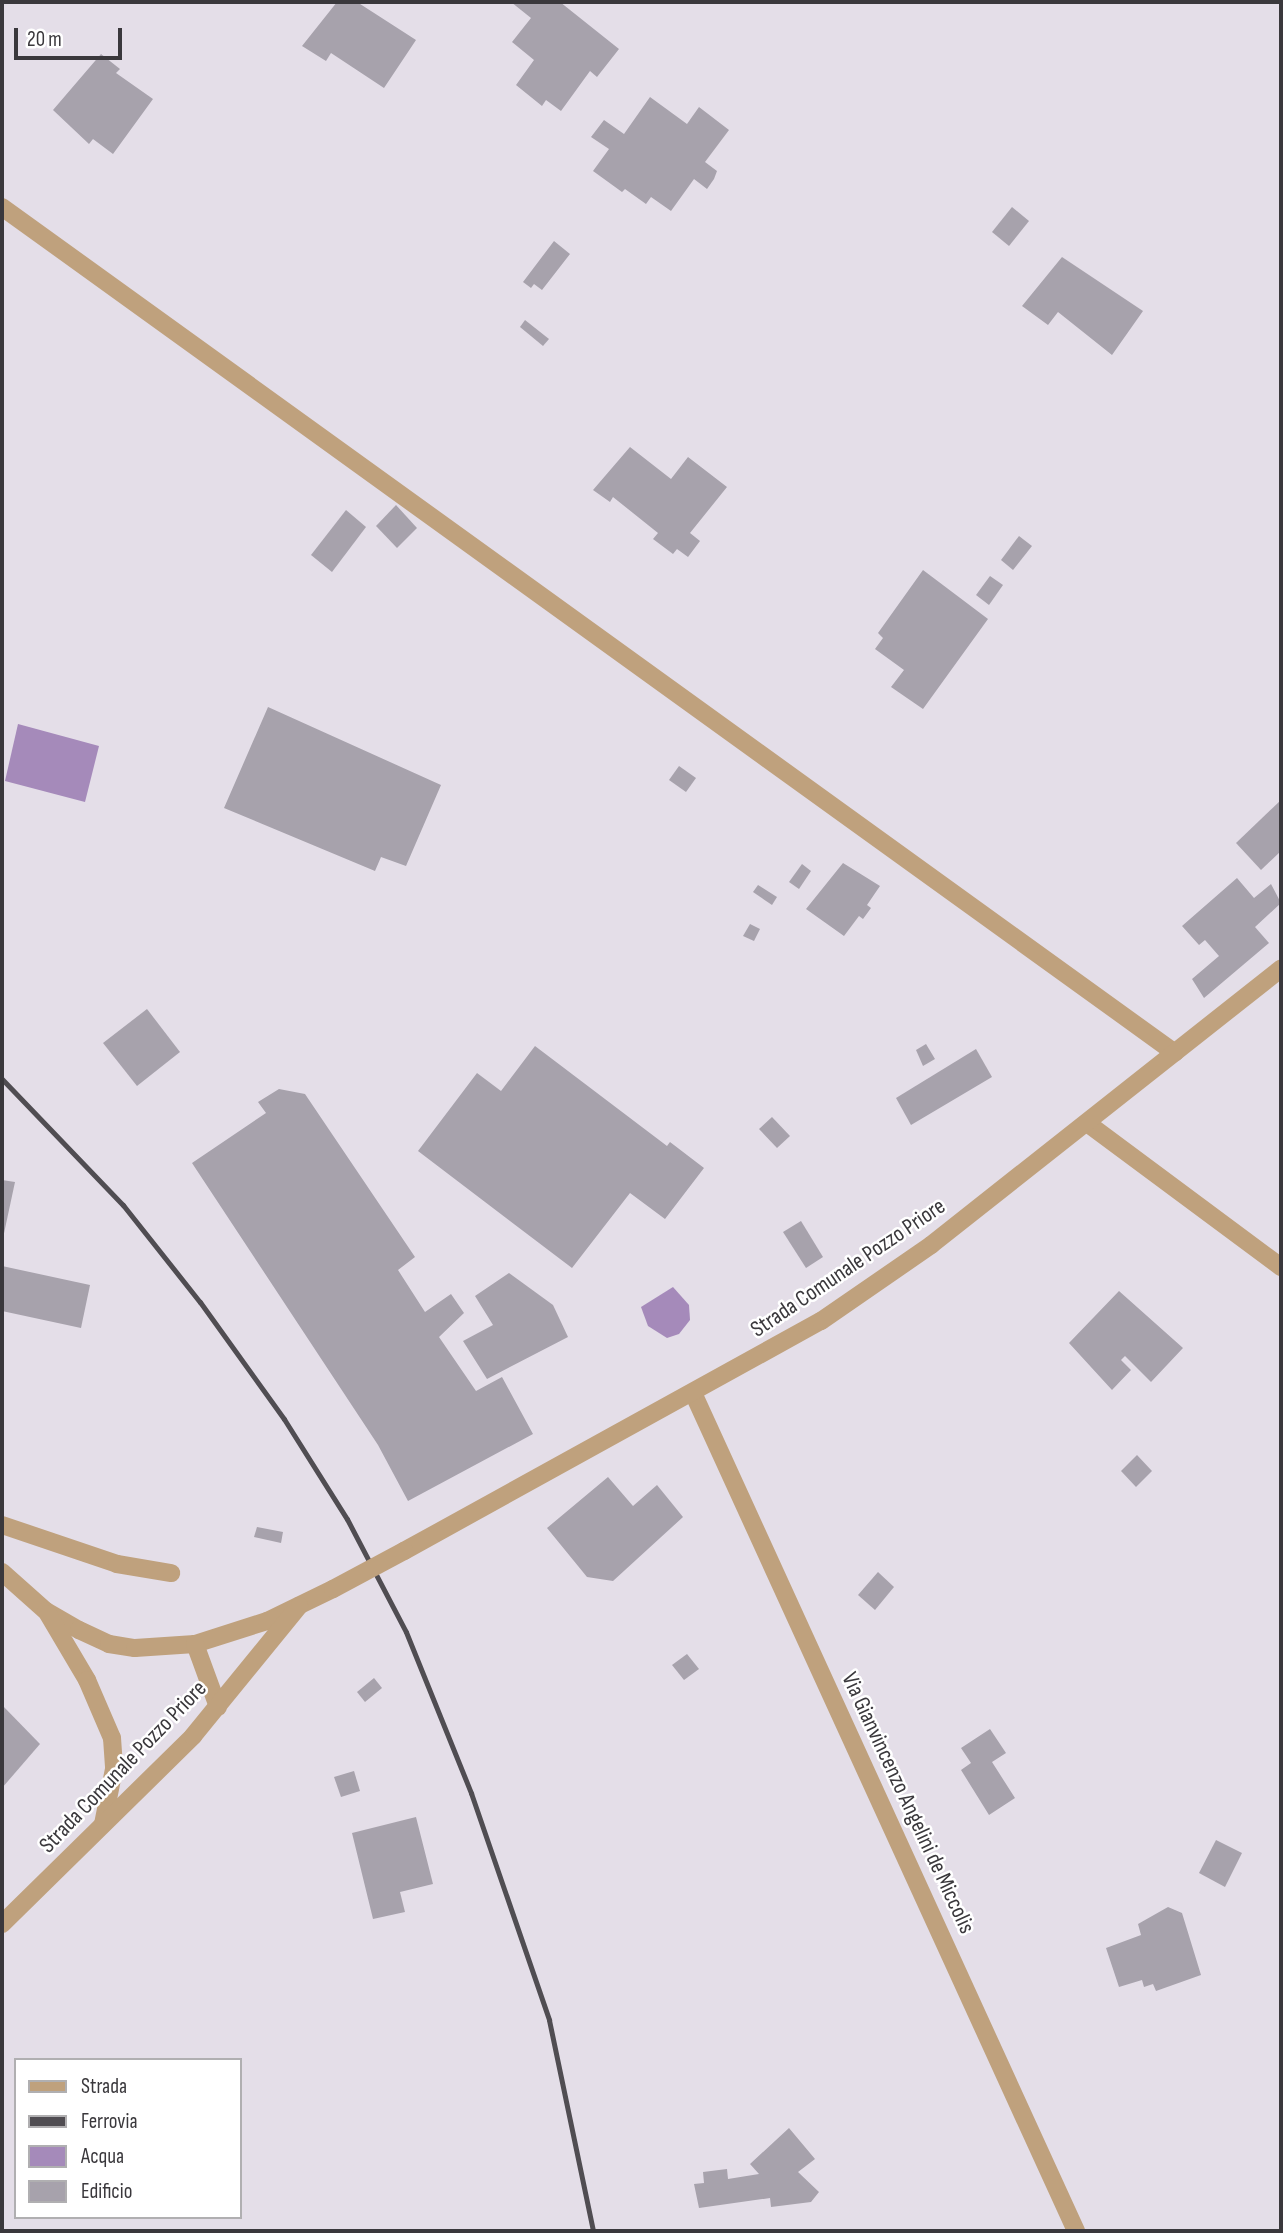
<!DOCTYPE html>
<style>
body{margin:0}
#map{position:relative;width:1283px;height:2233px;overflow:hidden;background:#e4dee8;font-family:"Sofia Sans Condensed",sans-serif}
div>[style]{position:absolute}
.water>*{inset:0;background:#a58aba}
.building>*{inset:0;background:#a7a2ac}
.lane>*{height:18px;margin:-9px;padding:0 9px;transform-origin:9px;border-radius:9px;background:#bfa17d}
.street>*{height:18px;margin:-9px;padding:0 9px;transform-origin:9px;border-radius:9px;background:#bfa17d}
.rail>*{height:5px;margin:-2.5px;padding:0 2.5px;transform-origin:2.5px;border-radius:2.5px;background:#504d52}
.street-bridge>*{height:18px;margin:-9px;padding:0 9px;transform-origin:9px;border-radius:9px;background:#bfa17d}
span{translate:-50% -50%;white-space:nowrap;text-align:center;line-height:1.15;-webkit-text-stroke:5px #fff;paint-order:stroke}
.street-label{font-size:23px;color:#3a383c}
.frame{position:absolute;inset:0;border:4px solid #3a383c;pointer-events:none}
.legend{position:absolute;left:14px;top:2058px;width:228px;height:161px;box-sizing:border-box;background:#fff;border:2px solid #b0afb1;margin:0;padding:9px 12px;list-style:none;font-size:21px;color:#3a383c}
.legend li{display:flex;align-items:center;gap:14px;height:35px}
.legend b{width:35px;border:2px solid #b0afb1}
.scale{position:absolute;left:14px;top:28px;width:108px;height:32px;box-sizing:border-box;border:4px solid #3a383c;border-top:0;padding-left:9px;font-size:21px;line-height:24px;white-space:nowrap;color:#3a383c;-webkit-text-stroke:5px #fff;paint-order:stroke}
</style>
<div id="map">
<div class="water">
<div style="clip-path:polygon(18px 724px,99px 746px,85px 802px,5px 781px)"></div>
<div style="clip-path:polygon(673px 1287px,689px 1305px,690px 1320px,679px 1334px,667px 1338px,648px 1326px,641px 1307px)"></div>
</div>
<div class="building">
<div style="clip-path:polygon(337px 2px,357px 2px,416px 40px,384px 88px,331px 53px,326px 61px,302px 46px)"></div>
<div style="clip-path:polygon(511px 2px,560px 2px,619px 49px,597px 77px,590px 71px,561px 111px,546px 100px,542px 106px,516px 85px,534px 60px,512px 42px,531px 18px)"></div>
<div style="clip-path:polygon(101px 54px,120px 69px,116px 73px,153px 99px,113px 154px,93px 139px,89px 144px,53px 110px)"></div>
<div style="clip-path:polygon(650px 97px,687px 124px,699px 107px,729px 130px,705px 162px,717px 171px,714px 179px,707px 189px,694px 179px,671px 211px,651px 197px,646px 204px,625px 189px,622px 192px,593px 171px,609px 149px,591px 137px,604px 120px,624px 134px)"></div>
<div style="clip-path:polygon(1012px 207px,1029px 221px,1009px 246px,992px 232px)"></div>
<div style="clip-path:polygon(554px 241px,570px 254px,542px 290px,534px 284px,531px 288px,523px 282px)"></div>
<div style="clip-path:polygon(1062px 257px,1143px 311px,1112px 355px,1058px 312px,1048px 325px,1022px 306px)"></div>
<div style="clip-path:polygon(525px 320px,549px 339px,543px 346px,520px 327px)"></div>
<div style="clip-path:polygon(630px 447px,671px 479px,688px 457px,727px 487px,690px 533px,700px 541px,688px 557px,677px 549px,673px 554px,653px 539px,658px 533px,613px 497px,610px 502px,593px 490px)"></div>
<div style="clip-path:polygon(396px 505px,417px 528px,397px 548px,376px 526px)"></div>
<div style="clip-path:polygon(346px 510px,366px 527px,332px 572px,311px 555px)"></div>
<div style="clip-path:polygon(1019px 536px,1032px 546px,1013px 570px,1001px 560px)"></div>
<div style="clip-path:polygon(923px 570px,988px 619px,923px 709px,891px 687px,904px 670px,875px 649px,883px 638px,878px 633px)"></div>
<div style="clip-path:polygon(990px 576px,1003px 585px,989px 605px,976px 595px)"></div>
<div style="clip-path:polygon(268px 707px,441px 785px,406px 866px,381px 857px,375px 871px,224px 808px)"></div>
<div style="clip-path:polygon(679px 766px,696px 778px,686px 792px,669px 780px)"></div>
<div style="clip-path:polygon(1281px 800px,1281px 851px,1261px 870px,1236px 843px)"></div>
<div style="clip-path:polygon(843px 863px,880px 886px,867px 905px,871px 908px,863px 919px,859px 916px,844px 936px,806px 909px)"></div>
<div style="clip-path:polygon(802px 864px,811px 871px,799px 889px,789px 882px)"></div>
<div style="clip-path:polygon(1237px 878px,1254px 898px,1271px 884px,1281px 903px,1255px 927px,1269px 943px,1204px 998px,1192px 979px,1219px 956px,1205px 940px,1199px 945px,1182px 926px)"></div>
<div style="clip-path:polygon(758px 885px,777px 897px,772px 905px,753px 892px)"></div>
<div style="clip-path:polygon(750px 924px,760px 929px,754px 941px,743px 936px)"></div>
<div style="clip-path:polygon(147px 1009px,180px 1052px,137px 1086px,103px 1043px)"></div>
<div style="clip-path:polygon(926px 1044px,935px 1059px,923px 1066px,916px 1050px)"></div>
<div style="clip-path:polygon(535px 1046px,667px 1146px,670px 1142px,704px 1168px,665px 1219px,630px 1193px,572px 1268px,418px 1151px,477px 1073px,501px 1091px)"></div>
<div style="clip-path:polygon(976px 1049px,992px 1077px,911px 1125px,896px 1098px)"></div>
<div style="clip-path:polygon(279px 1089px,305px 1094px,415px 1257px,398px 1270px,425px 1312px,451px 1294px,464px 1313px,439px 1337px,476px 1391px,502px 1377px,533px 1434px,408px 1501px,378px 1445px,192px 1163px,266px 1113px,258px 1102px)"></div>
<div style="clip-path:polygon(772px 1117px,790px 1136px,777px 1148px,759px 1129px)"></div>
<div style="clip-path:polygon(2px 1180px,15px 1182px,3px 1238px,2px 1238px)"></div>
<div style="clip-path:polygon(801px 1221px,823px 1257px,806px 1268px,783px 1232px)"></div>
<div style="clip-path:polygon(2px 1266px,90px 1285px,81px 1328px,2px 1311px)"></div>
<div style="clip-path:polygon(509px 1273px,553px 1305px,568px 1337px,487px 1379px,463px 1341px,493px 1325px,475px 1296px)"></div>
<div style="clip-path:polygon(1119px 1291px,1183px 1348px,1151px 1382px,1125px 1356px,1121px 1360px,1131px 1370px,1112px 1390px,1069px 1343px)"></div>
<div style="clip-path:polygon(1137px 1455px,1152px 1471px,1136px 1487px,1121px 1471px)"></div>
<div style="clip-path:polygon(608px 1477px,633px 1506px,657px 1485px,683px 1517px,613px 1581px,587px 1577px,547px 1528px)"></div>
<div style="clip-path:polygon(257px 1527px,283px 1532px,281px 1543px,254px 1537px)"></div>
<div style="clip-path:polygon(878px 1572px,894px 1587px,875px 1610px,858px 1595px)"></div>
<div style="clip-path:polygon(687px 1654px,699px 1669px,684px 1680px,672px 1665px)"></div>
<div style="clip-path:polygon(374px 1678px,382px 1688px,365px 1702px,357px 1692px)"></div>
<div style="clip-path:polygon(2px 1705px,40px 1744px,2px 1788px)"></div>
<div style="clip-path:polygon(990px 1729px,1006px 1753px,992px 1762px,1015px 1798px,989px 1815px,961px 1770px,971px 1763px,961px 1748px)"></div>
<div style="clip-path:polygon(354px 1771px,360px 1791px,341px 1797px,334px 1777px)"></div>
<div style="clip-path:polygon(416px 1817px,433px 1884px,400px 1892px,405px 1912px,373px 1919px,352px 1833px)"></div>
<div style="clip-path:polygon(1216px 1840px,1242px 1853px,1225px 1887px,1199px 1873px)"></div>
<div style="clip-path:polygon(1168px 1907px,1182px 1913px,1201px 1975px,1156px 1991px,1153px 1984px,1144px 1987px,1142px 1980px,1119px 1987px,1106px 1948px,1141px 1935px,1138px 1924px)"></div>
<div style="clip-path:polygon(789px 2128px,815px 2159px,798px 2172px,819px 2192px,811px 2202px,771px 2207px,770px 2198px,699px 2208px,694px 2184px,704px 2183px,703px 2172px,727px 2169px,728px 2179px,759px 2174px,750px 2164px)"></div>
</div>
<div class="lane">
<div style="left:2px;top:1525px;width:121px;rotate:18.7deg"></div>
<div style="left:117px;top:1564px;width:55px;rotate:9.5deg"></div>
</div>
<div class="street">
<div style="left:2px;top:207px;width:1446px;rotate:35.8deg"></div>
<div style="left:1087px;top:1123px;width:242px;rotate:36.6deg"></div>
<div style="left:694px;top:1395px;width:919px;rotate:65.44deg"></div>
<div style="left:404px;top:1551px;width:476px;rotate:-28.9deg"></div>
<div style="left:821px;top:1321px;width:134px;rotate:-34.6deg"></div>
<div style="left:931px;top:1245px;width:446px;rotate:-38.3deg"></div>
<div style="left:2px;top:1572px;width:59px;rotate:41.6deg"></div>
<div style="left:46px;top:1611px;width:38px;rotate:30deg"></div>
<div style="left:79px;top:1630px;width:33px;rotate:25deg"></div>
<div style="left:109px;top:1644px;width:26px;rotate:9deg"></div>
<div style="left:135px;top:1648px;width:60px;rotate:-3.8deg"></div>
<div style="left:195px;top:1644px;width:76px;rotate:-17.7deg"></div>
<div style="left:267px;top:1621px;width:73px;rotate:-25.9deg"></div>
<div style="left:48px;top:1614px;width:77px;rotate:59.4deg"></div>
<div style="left:87px;top:1680px;width:63px;rotate:66.7deg"></div>
<div style="left:112px;top:1738px;width:31px;rotate:86deg"></div>
<div style="left:114px;top:1769px;width:56px;rotate:101.3deg"></div>
<div style="left:195px;top:1644px;width:67px;rotate:69.9deg"></div>
<div style="left:2px;top:1924px;width:268px;rotate:-44.5deg"></div>
<div style="left:193px;top:1736px;width:168px;rotate:-50.8deg"></div>
</div>
<div class="rail">
<div style="left:2px;top:1079px;width:175px;rotate:46.2deg"></div>
<div style="left:123px;top:1205px;width:124px;rotate:51.6deg"></div>
<div style="left:200px;top:1302px;width:144px;rotate:54.3deg"></div>
<div style="left:284px;top:1419px;width:118px;rotate:57.8deg"></div>
<div style="left:347px;top:1519px;width:127px;rotate:62.4deg"></div>
<div style="left:406px;top:1632px;width:174px;rotate:68deg"></div>
<div style="left:471px;top:1793px;width:240px;rotate:71deg"></div>
<div style="left:549px;top:2020px;width:216px;rotate:78.2deg"></div>
</div>
<div class="street-bridge">
<div style="left:333px;top:1589px;width:81px;rotate:-28.2deg"></div>
</div>
<div class="street-label">
<span style="left:848px;top:1268px;rotate:-34deg">Strada Comunale Pozzo Priore</span>
<span style="left:123px;top:1767px;rotate:-46deg">Strada Comunale Pozzo Priore</span>
<span style="left:908px;top:1803px;rotate:65deg">Via Gianvincenzo Angelini de Miccolis</span>
</div>
<div class="frame"></div>
<ul class="legend">
<li><b style="height:9px;background:#bfa17d"></b>Strada</li>
<li><b style="height:9px;background:#504d52"></b>Ferrovia</li>
<li><b style="height:19px;background:#a58aba"></b>Acqua</li>
<li><b style="height:19px;background:#a7a2ac"></b>Edificio</li>
</ul>
<div class="scale">20 m</div>
</div>
